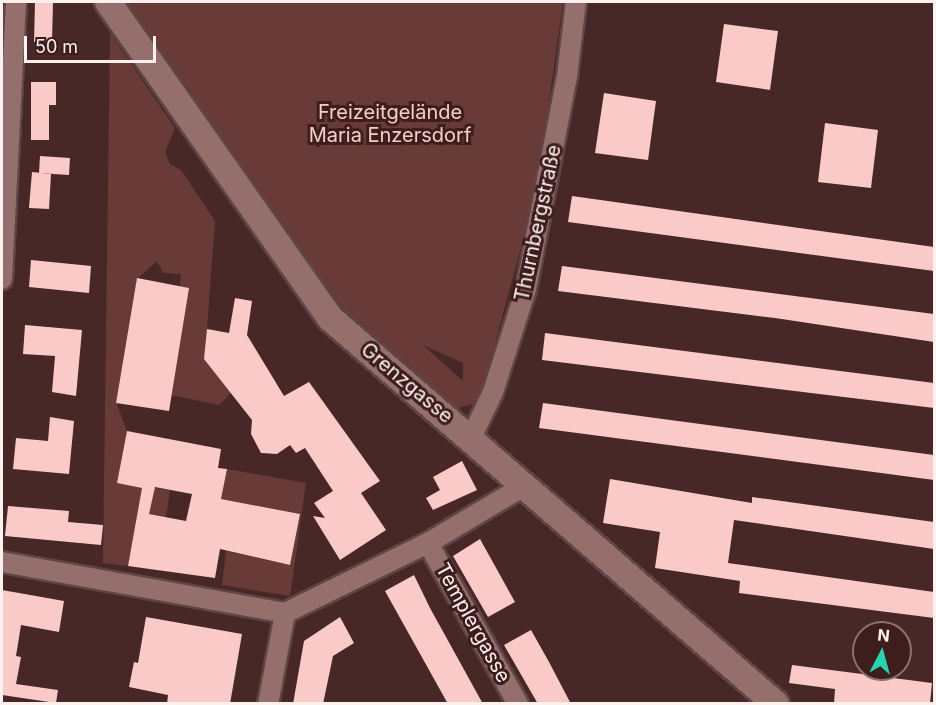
<!DOCTYPE html>
<meta charset="utf-8">
<style>
body{margin:0}
#map{position:relative;width:936px;height:705px;overflow:hidden;background:#482826;font-family:Inter,sans-serif}
div>[style]{position:absolute}
.green>*{inset:0;background:#683a38}
.building>*{inset:0;background:#f9cac7}
.roads{filter:drop-shadow(2px 0 #5f4545) drop-shadow(-2px 0 #5f4545) drop-shadow(0 2px #5f4545) drop-shadow(0 -2px #5f4545)}
.minor>*{height:20px;margin:-10px;padding:0 10px;transform-origin:10px;border-radius:10px;background:#956f6c}
.tertiary>*{height:26px;margin:-13px;padding:0 13px;transform-origin:13px;border-radius:13px;background:#956f6c}
span{translate:-50% -50%;white-space:nowrap;text-align:center;line-height:1.15;-webkit-text-stroke:6px #3d1e1d;paint-order:stroke}
.park-label{font-size:20px;color:#f6ccc9}
.street-label{font-size:20px;color:#fdf0ef}
.frame{position:absolute;inset:0;border:3px solid #fdf0ef;pointer-events:none}
.north{position:absolute;left:852px;top:621px;width:60px;height:60px;box-sizing:border-box;background:#3d1e1d;border:2px solid #8a7271;border-radius:50%;rotate:6deg;font-size:16px;font-weight:700;line-height:24px;text-align:center;color:#fdf0ef}
.north::after{content:'';display:block;margin:auto;width:21px;height:27px;background:#26d5ae;clip-path:polygon(50% 0,100% 100%,50% 72%,0 100%)}
.scale{position:absolute;left:24px;top:36px;width:132px;height:27px;box-sizing:border-box;border:3px solid #fdf0ef;border-top:0;padding-left:8px;font-size:18px;line-height:21px;white-space:nowrap;color:#fdf0ef;-webkit-text-stroke:4px #3d1e1d;paint-order:stroke}
</style>
<div id="map">
<div class="green">
<div style="clip-path:polygon(evenodd,123px 2px,563px 2px,537px 188px,479px 403px,453px 409px,329px 304px,123px 2px,423px 345px,463px 363px,463px 381px,423px 345px)"></div>
<div style="clip-path:polygon(110px 33px,175px 128px,165px 152px,170px 164px,181px 170px,215px 221px,207px 329px,231px 393px,219px 405px,171px 395px,181px 274px,163px 273px,157px 261px,137px 279px,116px 402px,127px 431px,117px 483px,170px 490px,166px 517px,138px 512px,128px 566px,103px 563px)"></div>
<div style="clip-path:polygon(227px 469px,306px 483px,290px 596px,222px 585px,226px 551px,290px 565px,300px 514px,221px 499px)"></div>
</div>
<div class="building">
<div style="clip-path:polygon(35px 2px,53px 2px,52px 42px,34px 42px)"></div>
<div style="clip-path:polygon(724px 24px,778px 31px,770px 90px,716px 82px)"></div>
<div style="clip-path:polygon(31px 82px,56px 82px,56px 105px,49px 105px,49px 140px,31px 140px)"></div>
<div style="clip-path:polygon(604px 93px,656px 101px,648px 160px,595px 153px)"></div>
<div style="clip-path:polygon(825px 123px,878px 130px,871px 188px,818px 182px)"></div>
<div style="clip-path:polygon(40px 156px,70px 158px,69px 175px,39px 173px)"></div>
<div style="clip-path:polygon(32px 172px,51px 174px,49px 209px,29px 208px)"></div>
<div style="clip-path:polygon(572px 196px,934px 247px,934px 271px,568px 222px)"></div>
<div style="clip-path:polygon(31px 260px,91px 266px,89px 293px,29px 287px)"></div>
<div style="clip-path:polygon(562px 266px,934px 314px,934px 342px,775px 318px,558px 291px)"></div>
<div style="clip-path:polygon(137px 278px,189px 288px,169px 411px,116px 403px)"></div>
<div style="clip-path:polygon(235px 298px,252px 301px,247px 335px,284px 396px,309px 382px,380px 481px,361px 493px,386px 530px,340px 560px,313px 516px,325px 518px,314px 503px,333px 491px,305px 448px,296px 453px,290px 445px,277px 454px,261px 453px,251px 434px,252px 420px,204px 359px,207px 329px,229px 333px)"></div>
<div style="clip-path:polygon(25px 325px,82px 330px,76px 396px,52px 392px,55px 356px,23px 354px)"></div>
<div style="clip-path:polygon(545px 333px,934px 383px,934px 408px,542px 360px)"></div>
<div style="clip-path:polygon(543px 403px,934px 455px,934px 480px,539px 428px)"></div>
<div style="clip-path:polygon(50px 417px,74px 421px,69px 474px,13px 469px,16px 438px,48px 441px)"></div>
<div style="clip-path:polygon(evenodd,127px 431px,221px 449px,218px 468px,227px 469px,221px 499px,300px 514px,290px 565px,220px 549px,215px 578px,128px 566px,142px 488px,117px 483px,127px 431px,155px 487px,192px 494px,186px 521px,149px 514px,155px 487px)"></div>
<div style="clip-path:polygon(462px 461px,477px 490px,433px 510px,426px 498px,440px 490px,433px 477px)"></div>
<div style="clip-path:polygon(610px 479px,752px 503px,752px 497px,934px 522px,934px 549px,734px 520px,728px 563px,934px 592px,934px 618px,739px 593px,740px 581px,655px 568px,660px 532px,603px 523px)"></div>
<div style="clip-path:polygon(8px 506px,69px 511px,68px 522px,103px 525px,101px 545px,5px 536px)"></div>
<div style="clip-path:polygon(480px 539px,515px 602px,488px 617px,453px 556px)"></div>
<div style="clip-path:polygon(414px 575px,430px 608px,483px 704px,448px 704px,385px 591px)"></div>
<div style="clip-path:polygon(2px 590px,64px 601px,59px 632px,21px 625px,16px 656px,21px 657px,16px 684px,58px 690px,56px 703px,2px 695px)"></div>
<div style="clip-path:polygon(146px 617px,242px 634px,230px 704px,167px 704px,168px 695px,129px 687px,134px 662px,138px 663px)"></div>
<div style="clip-path:polygon(340px 617px,354px 643px,333px 656px,323px 704px,293px 704px,304px 641px)"></div>
<div style="clip-path:polygon(531px 630px,549px 662px,571px 704px,538px 704px,504px 645px)"></div>
<div style="clip-path:polygon(792px 665px,932px 683px,930px 704px,834px 704px,835px 689px,789px 683px)"></div>
</div>
<div class="roads">
<div class="minor">
<div style="left:2px;top:279px;width:277px;rotate:-87.1deg"></div>
<div style="left:471px;top:438px;width:51px;rotate:-64.4deg"></div>
<div style="left:493px;top:392px;width:108px;rotate:-72.2deg"></div>
<div style="left:526px;top:289px;width:216px;rotate:-79.1deg"></div>
<div style="left:567px;top:77px;width:76px;rotate:-83.2deg"></div>
<div style="left:428px;top:543px;width:184px;rotate:60.8deg"></div>
<div style="left:2px;top:562px;width:288px;rotate:10.2deg"></div>
<div style="left:285px;top:613px;width:159px;rotate:-26.1deg"></div>
<div style="left:428px;top:543px;width:112px;rotate:-30.7deg"></div>
<div style="left:268px;top:704px;width:93px;rotate:-79.4deg"></div>
</div>
<div class="tertiary">
<div style="left:108px;top:2px;width:386px;rotate:54.9deg"></div>
<div style="left:330px;top:318px;width:590px;rotate:40.88deg"></div>
</div>
</div>
<div class="park-label">
<span style="left:390px;top:124px">Freizeitgelände<br>Maria Enzersdorf</span>
</div>
<div class="street-label">
<span style="left:538px;top:223px;rotate:-78deg">Thurnbergstraße</span>
<span style="left:407px;top:383px;rotate:40deg">Grenzgasse</span>
<span style="left:473px;top:623px;rotate:61deg">Templergasse</span>
</div>
<div class="frame"></div>
<div class="north">N</div>
<div class="scale">50 m</div>
</div>
